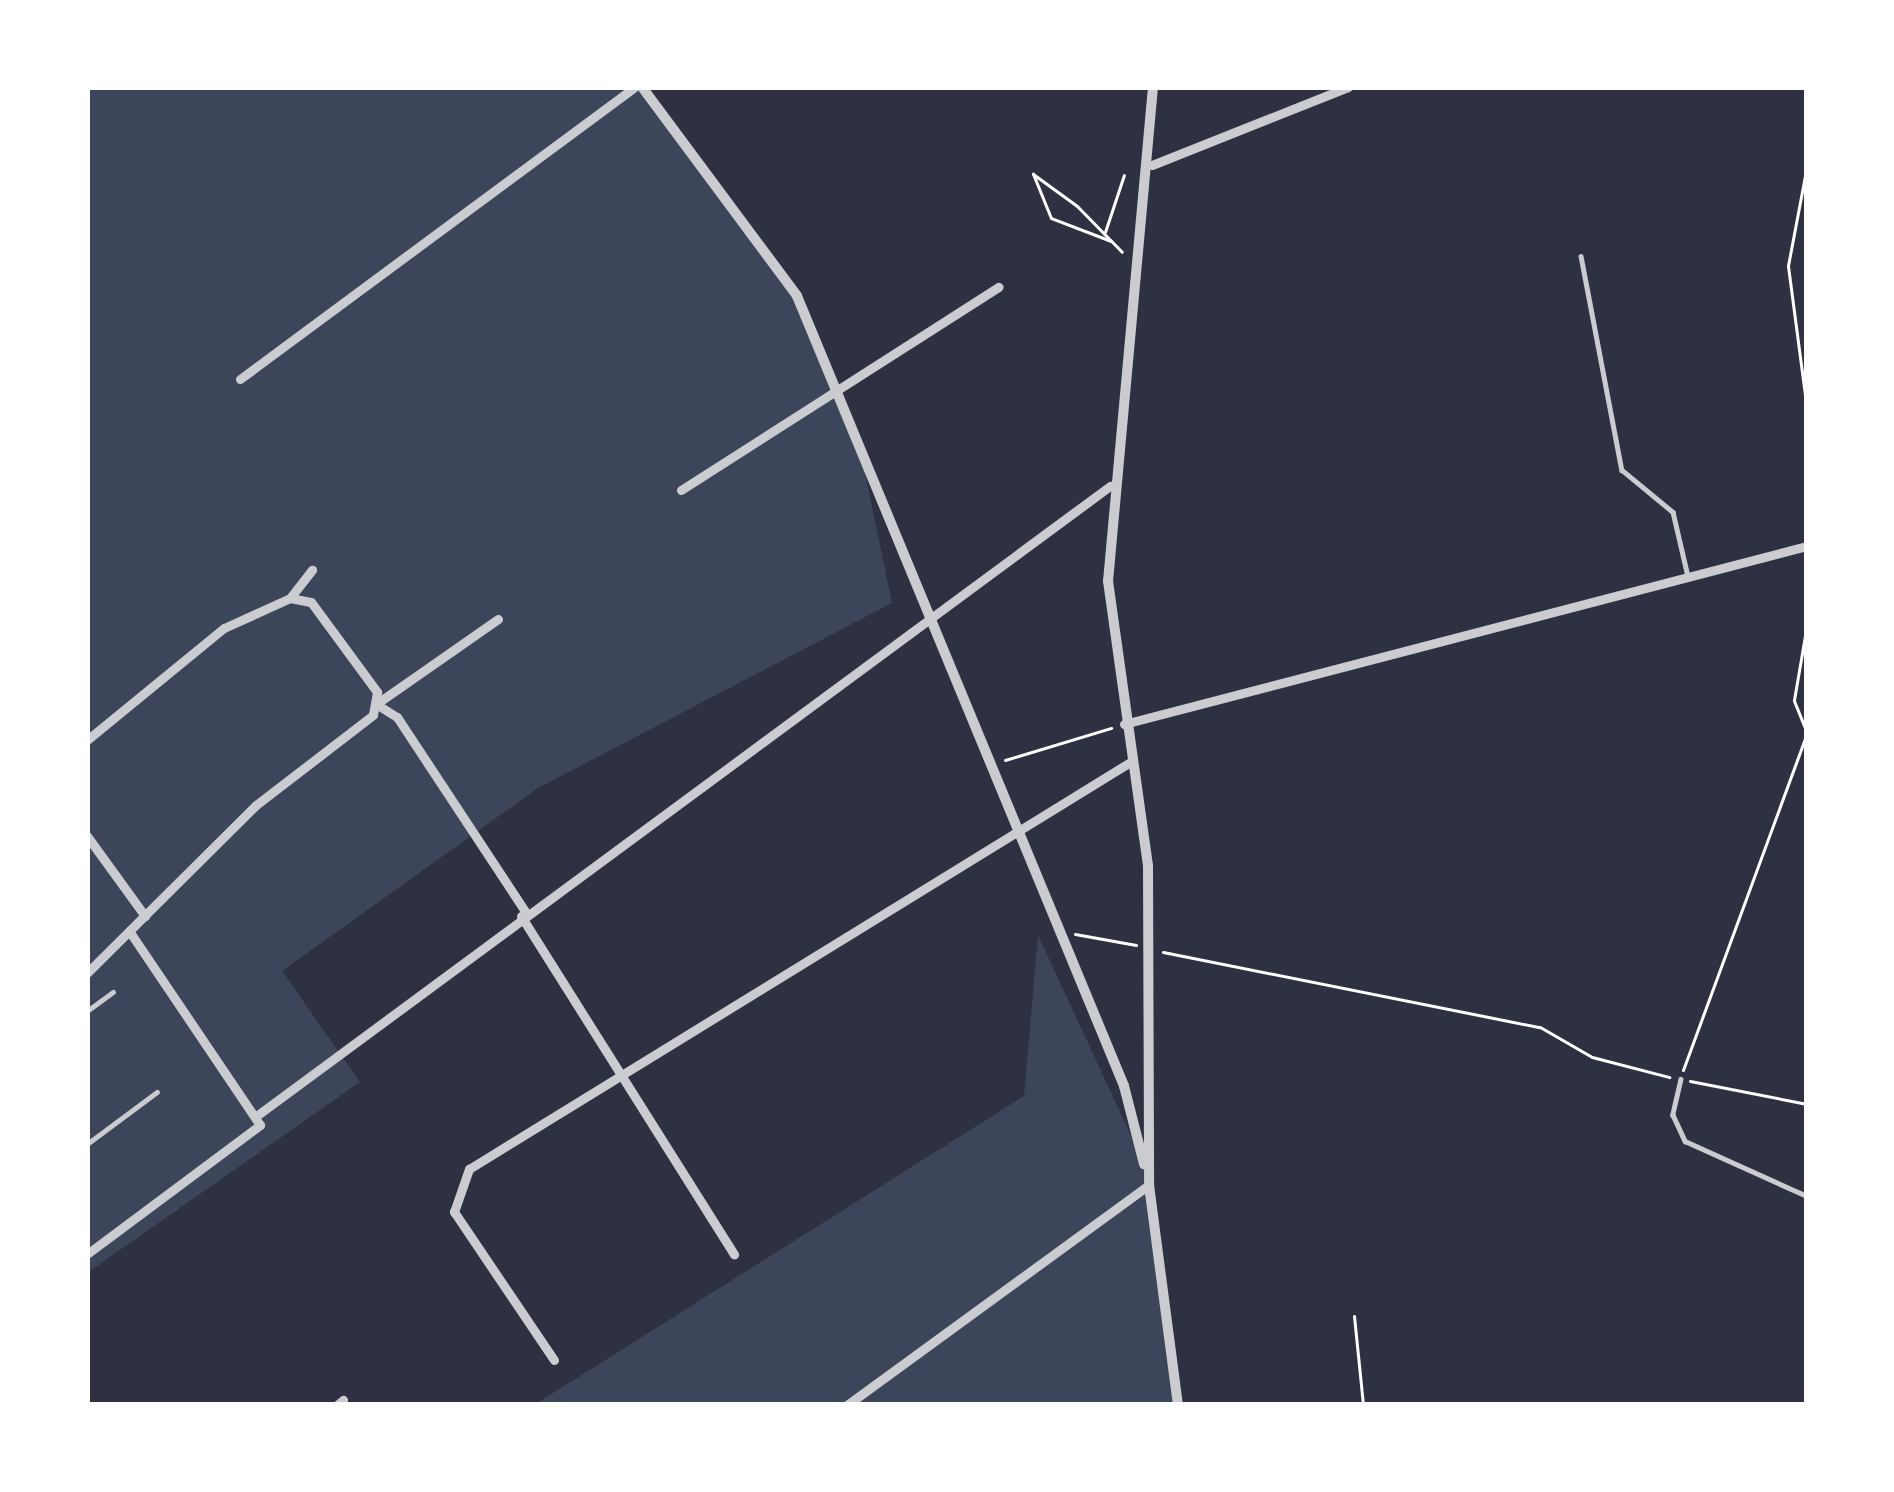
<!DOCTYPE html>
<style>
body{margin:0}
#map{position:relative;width:1894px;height:1492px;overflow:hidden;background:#2d3142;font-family:Cabin,sans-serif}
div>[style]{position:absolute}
.green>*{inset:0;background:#3c4559}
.path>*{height:3px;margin:-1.5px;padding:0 1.5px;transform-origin:1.5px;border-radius:1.5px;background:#fff}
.service>*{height:4.5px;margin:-2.25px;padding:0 2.25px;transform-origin:2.25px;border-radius:2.25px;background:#caccd0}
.minor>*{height:9px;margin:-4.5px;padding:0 4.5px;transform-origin:4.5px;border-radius:4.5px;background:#caccd0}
.tertiary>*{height:10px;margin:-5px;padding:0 5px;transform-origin:5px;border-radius:5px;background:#caccd0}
span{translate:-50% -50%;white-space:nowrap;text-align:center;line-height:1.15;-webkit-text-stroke:10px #fff;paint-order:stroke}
.frame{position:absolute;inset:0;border:90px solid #fff;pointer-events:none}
</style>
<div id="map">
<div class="green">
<div style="clip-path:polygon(87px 87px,642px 87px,794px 298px,864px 468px,892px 603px,538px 788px,282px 971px,360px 1082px,87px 1273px)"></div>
<div style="clip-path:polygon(1038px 935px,1152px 1181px,1179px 1405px,534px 1405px,1024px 1096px)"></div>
</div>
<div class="path">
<div style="left:1807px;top:165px;width:103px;rotate:100.7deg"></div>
<div style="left:1788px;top:266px;width:146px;rotate:82.5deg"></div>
<div style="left:1105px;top:232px;width:60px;rotate:-71.6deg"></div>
<div style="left:1111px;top:241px;width:64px;rotate:-159deg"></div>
<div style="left:1051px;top:218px;width:48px;rotate:-112.2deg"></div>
<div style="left:1033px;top:174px;width:54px;rotate:36deg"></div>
<div style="left:1077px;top:206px;width:64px;rotate:45.6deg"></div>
<div style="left:1005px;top:760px;width:111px;rotate:-16.8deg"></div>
<div style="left:1075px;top:934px;width:62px;rotate:10.2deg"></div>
<div style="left:1163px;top:952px;width:384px;rotate:11.3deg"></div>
<div style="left:1540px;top:1027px;width:60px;rotate:30deg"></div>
<div style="left:1592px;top:1057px;width:80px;rotate:14.6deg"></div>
<div style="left:1683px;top:1070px;width:359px;rotate:-69.8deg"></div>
<div style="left:1807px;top:733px;width:35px;rotate:-112deg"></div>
<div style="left:1794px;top:700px;width:77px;rotate:-80.3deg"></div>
<div style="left:1690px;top:1081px;width:119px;rotate:11.1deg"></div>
<div style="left:1354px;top:1316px;width:89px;rotate:84.2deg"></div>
</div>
<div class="service">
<div style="left:1581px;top:256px;width:218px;rotate:79.2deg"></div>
<div style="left:1622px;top:470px;width:66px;rotate:39.5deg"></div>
<div style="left:1673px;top:512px;width:62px;rotate:76.9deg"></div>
<div style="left:87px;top:1011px;width:32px;rotate:-36deg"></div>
<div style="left:1681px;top:1079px;width:37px;rotate:103deg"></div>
<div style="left:1673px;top:1115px;width:29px;rotate:65deg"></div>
<div style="left:1685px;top:1141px;width:134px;rotate:24.3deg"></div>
<div style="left:87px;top:1144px;width:87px;rotate:-36.6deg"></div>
</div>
<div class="minor">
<div style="left:1152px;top:165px;width:211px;rotate:-21.7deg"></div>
<div style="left:240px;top:379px;width:490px;rotate:-36.5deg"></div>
<div style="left:681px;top:490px;width:377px;rotate:-32.6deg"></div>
<div style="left:290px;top:598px;width:36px;rotate:-52deg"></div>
<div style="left:498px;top:619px;width:149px;rotate:145.1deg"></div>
<div style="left:376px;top:704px;width:25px;rotate:32deg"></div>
<div style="left:397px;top:717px;width:235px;rotate:56.6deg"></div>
<div style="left:1124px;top:724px;width:706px;rotate:-14.61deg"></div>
<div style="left:87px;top:740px;width:177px;rotate:-39.3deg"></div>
<div style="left:224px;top:628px;width:72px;rotate:-24.4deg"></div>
<div style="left:290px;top:598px;width:21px;rotate:11deg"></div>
<div style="left:311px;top:602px;width:112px;rotate:53.7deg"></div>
<div style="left:377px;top:692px;width:23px;rotate:100deg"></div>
<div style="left:373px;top:715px;width:148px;rotate:142.4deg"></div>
<div style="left:256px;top:805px;width:238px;rotate:135.2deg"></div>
<div style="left:87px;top:836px;width:99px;rotate:54.1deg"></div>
<div style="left:521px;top:916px;width:400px;rotate:57.8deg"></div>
<div style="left:255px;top:1117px;width:1063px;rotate:-36.43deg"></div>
<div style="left:87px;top:1254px;width:216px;rotate:-36.7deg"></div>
<div style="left:260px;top:1125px;width:234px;rotate:-124deg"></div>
<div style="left:554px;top:1360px;width:179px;rotate:-124deg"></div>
<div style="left:454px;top:1212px;width:46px;rotate:-70.8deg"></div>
<div style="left:469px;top:1169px;width:778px;rotate:-31.61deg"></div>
<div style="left:337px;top:1405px;width:8px;rotate:-40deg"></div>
<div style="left:847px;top:1405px;width:374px;rotate:-36.1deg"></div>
</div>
<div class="tertiary">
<div style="left:642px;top:87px;width:260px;rotate:53.4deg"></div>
<div style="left:797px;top:296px;width:855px;rotate:67.51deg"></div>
<div style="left:1124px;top:1086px;width:81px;rotate:75.6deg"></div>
<div style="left:1153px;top:87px;width:496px;rotate:95.2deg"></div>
<div style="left:1108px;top:581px;width:288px;rotate:82deg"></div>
<div style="left:1148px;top:866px;width:319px;rotate:89.8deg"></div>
<div style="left:1149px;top:1185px;width:222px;rotate:82.5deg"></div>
</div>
<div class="frame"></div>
</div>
